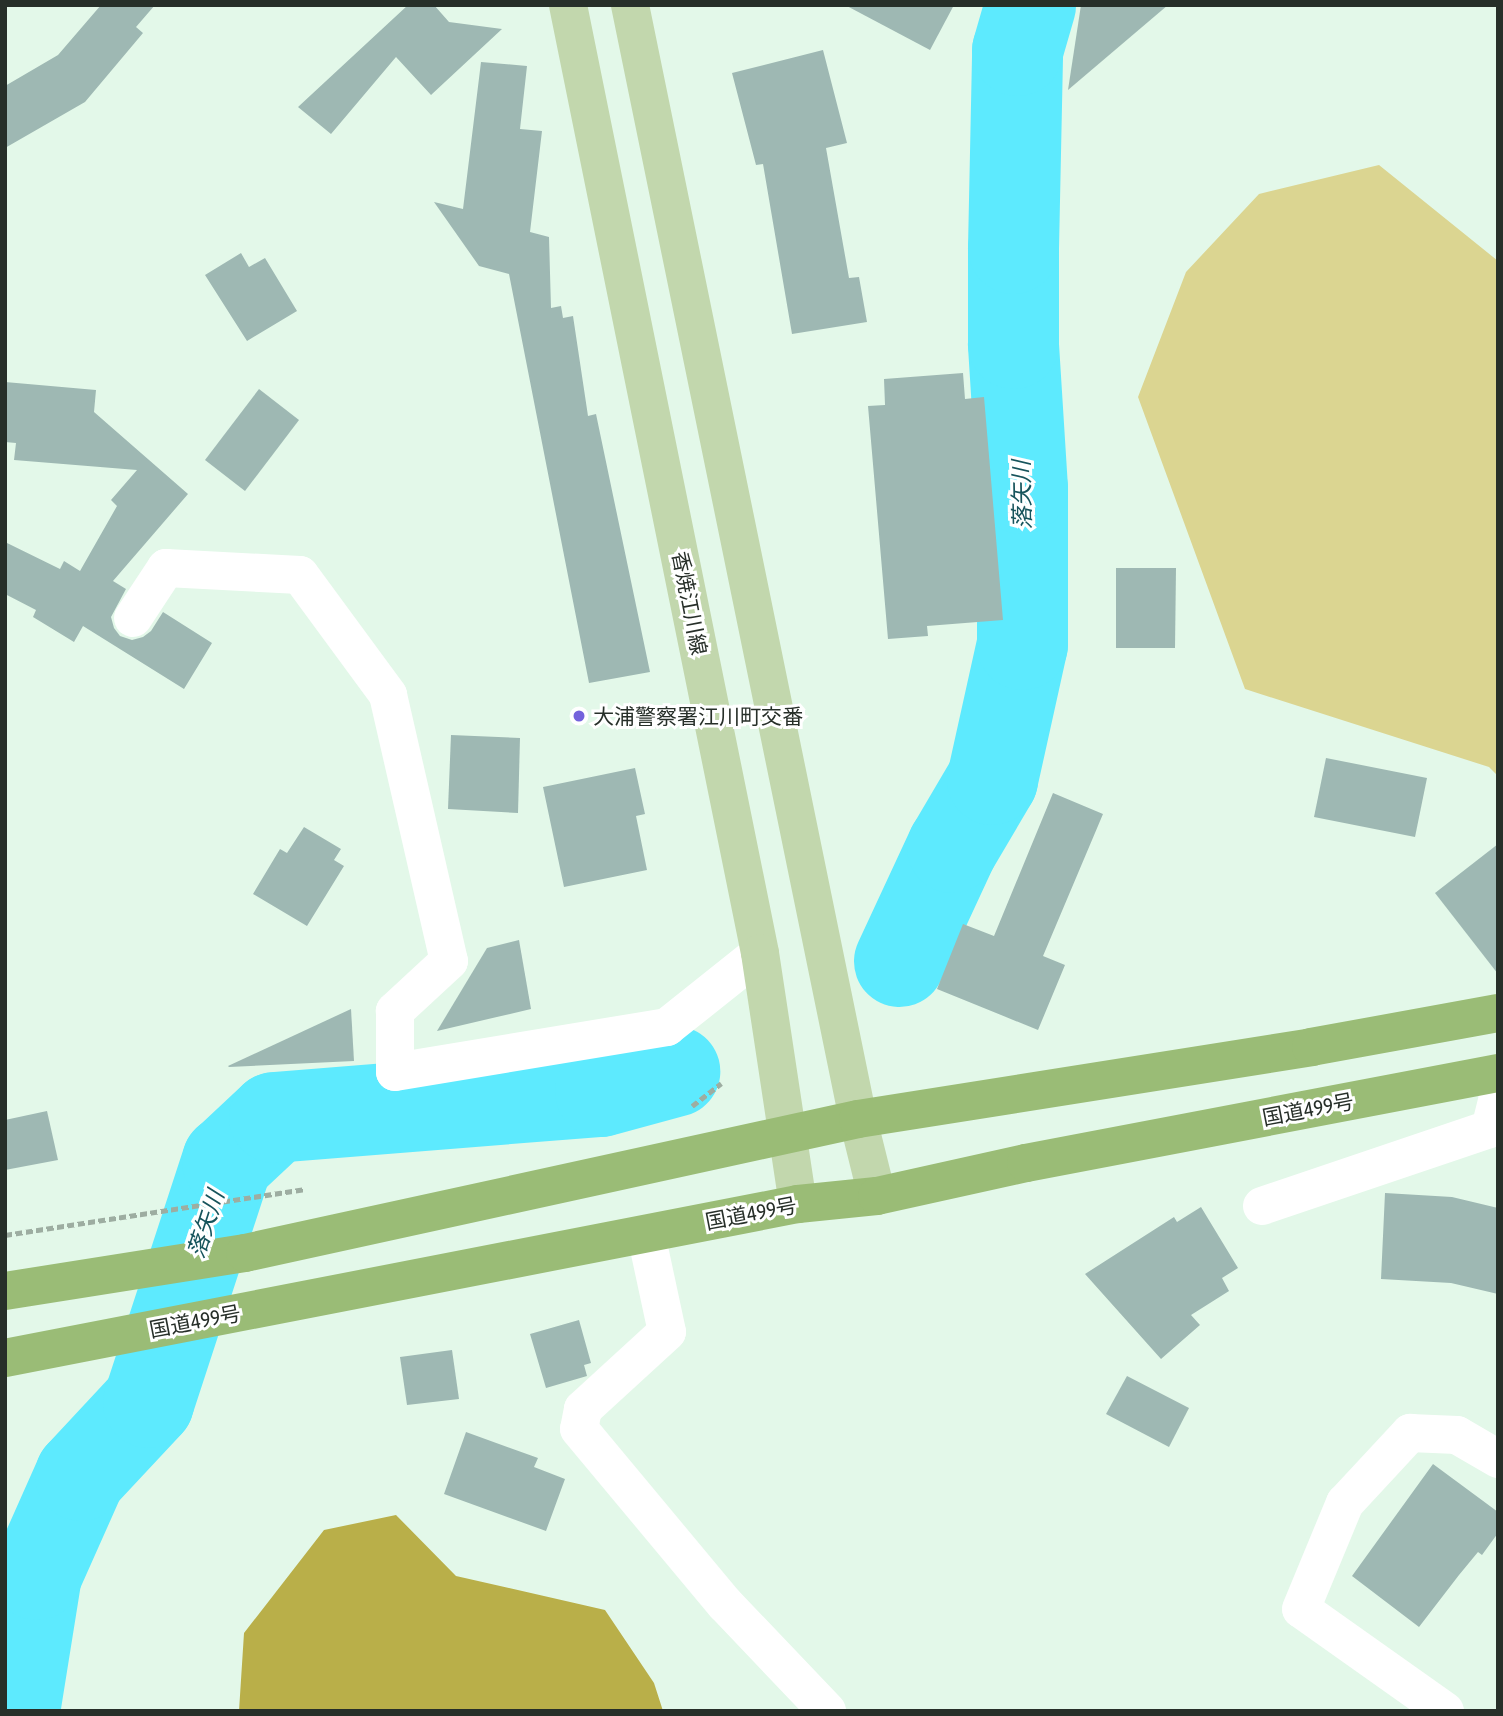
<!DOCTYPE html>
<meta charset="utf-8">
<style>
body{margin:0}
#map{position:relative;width:1503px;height:1716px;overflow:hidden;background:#e3f8e9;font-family:"Asap Condensed","Noto Sans JP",sans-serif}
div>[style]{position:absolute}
.green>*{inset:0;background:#dbd591}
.forest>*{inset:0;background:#b9af49}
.river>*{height:91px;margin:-45.5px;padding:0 45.5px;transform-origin:45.5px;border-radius:45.5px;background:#5deafe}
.building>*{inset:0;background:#9eb8b3}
.path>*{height:4.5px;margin-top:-2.25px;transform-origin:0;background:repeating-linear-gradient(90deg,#9dada1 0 7px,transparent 0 10.5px)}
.street>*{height:38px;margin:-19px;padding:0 19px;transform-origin:19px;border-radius:19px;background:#fff}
.primary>*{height:38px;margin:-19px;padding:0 19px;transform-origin:19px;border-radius:19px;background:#c2d7ad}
.highway>*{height:38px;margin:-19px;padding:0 19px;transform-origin:19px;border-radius:19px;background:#9abc76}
.dots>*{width:19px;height:19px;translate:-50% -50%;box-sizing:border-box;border:4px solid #fff;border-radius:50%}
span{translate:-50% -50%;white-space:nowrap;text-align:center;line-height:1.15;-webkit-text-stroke:6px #fff;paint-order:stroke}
.street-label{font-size:21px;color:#272f29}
.poi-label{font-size:21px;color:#272f29}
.left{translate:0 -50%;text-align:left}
.water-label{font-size:23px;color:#17545c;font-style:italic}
.frame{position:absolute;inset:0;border:7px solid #272f29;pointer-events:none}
</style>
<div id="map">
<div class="green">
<div style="clip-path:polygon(1379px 165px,1498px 261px,1498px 776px,1489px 767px,1245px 689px,1138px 397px,1186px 272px,1259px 194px)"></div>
</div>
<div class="forest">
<div style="clip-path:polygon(396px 1515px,456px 1576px,605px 1610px,654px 1683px,663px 1711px,239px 1711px,244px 1633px,324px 1530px)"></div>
</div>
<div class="river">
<div style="left:899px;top:961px;width:126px;rotate:-65.1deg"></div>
<div style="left:952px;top:847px;width:79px;rotate:-59.5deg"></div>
<div style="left:992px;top:779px;width:138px;rotate:-77.5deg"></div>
<div style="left:1022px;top:644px;width:156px;rotate:-90deg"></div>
<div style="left:1022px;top:488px;width:145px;rotate:-93.6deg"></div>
<div style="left:1013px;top:343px;width:95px;rotate:-90deg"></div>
<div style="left:1013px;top:248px;width:198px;rotate:-88.8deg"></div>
<div style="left:1017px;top:50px;width:47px;rotate:-73.9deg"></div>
<div style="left:14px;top:1711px;width:139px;rotate:-80.9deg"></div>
<div style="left:36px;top:1574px;width:108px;rotate:-66deg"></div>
<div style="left:80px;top:1475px;width:100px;rotate:-47deg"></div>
<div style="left:148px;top:1402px;width:254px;rotate:-71.9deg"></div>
<div style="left:227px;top:1161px;width:64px;rotate:-43.1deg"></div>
<div style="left:274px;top:1117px;width:327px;rotate:-4.6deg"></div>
<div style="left:600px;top:1091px;width:77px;rotate:-15.1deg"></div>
</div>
<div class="building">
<div style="clip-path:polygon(101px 5px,155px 5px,136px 27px,143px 33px,85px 102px,5px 148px,5px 86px,58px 55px)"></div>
<div style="clip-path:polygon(408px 5px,434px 5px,449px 22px,502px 29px,431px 95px,396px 57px,331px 134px,298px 107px)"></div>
<div style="clip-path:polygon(845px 5px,954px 5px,930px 50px)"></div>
<div style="clip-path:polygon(1081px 5px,1168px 5px,1068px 90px)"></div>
<div style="clip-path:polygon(823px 50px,847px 143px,826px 148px,849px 278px,859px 277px,867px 322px,792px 334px,763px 164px,756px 165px,732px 73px)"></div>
<div style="clip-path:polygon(481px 62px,527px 66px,520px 129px,542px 131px,530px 232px,549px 237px,551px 308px,561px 306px,563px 318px,573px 316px,588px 416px,596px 414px,650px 672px,589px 683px,509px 274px,479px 266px,434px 202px,463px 209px)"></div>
<div style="clip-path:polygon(241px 253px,249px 267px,265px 258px,297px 311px,247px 341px,205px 275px)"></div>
<div style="clip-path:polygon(963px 373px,965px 399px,984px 397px,1003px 620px,927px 626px,928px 636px,888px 639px,868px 406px,885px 405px,884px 379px)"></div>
<div style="clip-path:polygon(5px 382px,96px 390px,94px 412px,188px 494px,113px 581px,126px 589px,111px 617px,114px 628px,120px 636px,132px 640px,143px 637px,151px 631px,163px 612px,212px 643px,184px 689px,83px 626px,74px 642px,33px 617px,36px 610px,5px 594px,5px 542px,60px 569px,64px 561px,80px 571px,117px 506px,111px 500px,137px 470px,14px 460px,16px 443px,5px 442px)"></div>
<div style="clip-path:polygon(259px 389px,299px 420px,245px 491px,205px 460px)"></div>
<div style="clip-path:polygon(1116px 568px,1176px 568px,1175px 648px,1116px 648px)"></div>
<div style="clip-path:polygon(451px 735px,520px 738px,518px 813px,448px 809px)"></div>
<div style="clip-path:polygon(1326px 758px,1427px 778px,1415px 837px,1314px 817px)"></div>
<div style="clip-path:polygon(635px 768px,645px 814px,636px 816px,647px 870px,564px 887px,543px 787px)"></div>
<div style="clip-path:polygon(1053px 793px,1103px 814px,1043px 956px,1065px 965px,1038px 1030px,937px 989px,963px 924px,994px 936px)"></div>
<div style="clip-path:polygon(304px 827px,341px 849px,334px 860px,344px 866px,307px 926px,253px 894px,280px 849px,287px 853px)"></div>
<div style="clip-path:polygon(1498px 844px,1498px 974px,1435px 893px)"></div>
<div style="clip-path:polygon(519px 940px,531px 1009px,437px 1031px,487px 948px)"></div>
<div style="clip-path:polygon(351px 1009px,354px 1061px,229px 1067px,228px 1066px)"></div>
<div style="clip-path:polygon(47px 1111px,58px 1160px,5px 1170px,5px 1120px)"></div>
<div style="clip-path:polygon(1385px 1193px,1452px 1197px,1498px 1208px,1498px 1294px,1451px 1283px,1381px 1279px)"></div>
<div style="clip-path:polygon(1201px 1207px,1238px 1268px,1222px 1278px,1229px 1291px,1191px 1315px,1200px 1325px,1161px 1359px,1085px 1274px,1174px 1217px,1177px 1222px)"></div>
<div style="clip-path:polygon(579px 1320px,591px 1363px,584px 1365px,587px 1376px,546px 1388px,530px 1334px)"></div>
<div style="clip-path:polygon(452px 1350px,459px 1399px,407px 1405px,400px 1357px)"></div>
<div style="clip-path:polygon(1127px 1376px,1189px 1408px,1169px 1447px,1106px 1414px)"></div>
<div style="clip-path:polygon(466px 1432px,538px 1458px,534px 1467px,565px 1479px,546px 1531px,444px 1494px)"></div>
<div style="clip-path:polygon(1433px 1464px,1498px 1512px,1498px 1533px,1482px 1555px,1478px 1552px,1459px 1575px,1419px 1627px,1352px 1576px)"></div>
</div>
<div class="path">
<div style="left:692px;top:1106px;width:37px;rotate:-38deg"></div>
<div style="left:5px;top:1235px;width:304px;rotate:-8.7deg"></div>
</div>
<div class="street">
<div style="left:133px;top:618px;width:60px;rotate:-56.6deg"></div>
<div style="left:166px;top:568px;width:134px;rotate:3deg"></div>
<div style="left:300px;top:575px;width:149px;rotate:53.7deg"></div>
<div style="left:388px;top:695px;width:273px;rotate:77.1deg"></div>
<div style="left:449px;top:961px;width:74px;rotate:137.2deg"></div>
<div style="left:395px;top:1011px;width:61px;rotate:90deg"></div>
<div style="left:395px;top:1072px;width:276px;rotate:-9.4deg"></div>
<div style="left:667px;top:1027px;width:119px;rotate:-38.5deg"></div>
<div style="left:1262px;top:1206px;width:241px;rotate:-18.7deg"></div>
<div style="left:1490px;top:1129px;width:34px;rotate:-76deg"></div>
<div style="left:646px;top:1234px;width:100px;rotate:77.9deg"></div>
<div style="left:667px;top:1332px;width:114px;rotate:137.5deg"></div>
<div style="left:583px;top:1409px;width:20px;rotate:101deg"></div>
<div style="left:579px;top:1429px;width:228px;rotate:50.2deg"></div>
<div style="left:725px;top:1604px;width:148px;rotate:46.4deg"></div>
<div style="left:1445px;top:1711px;width:176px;rotate:-144.7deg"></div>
<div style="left:1301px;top:1609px;width:115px;rotate:-67.5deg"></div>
<div style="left:1345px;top:1503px;width:96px;rotate:-47.1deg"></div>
<div style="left:1410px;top:1433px;width:47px;rotate:2.4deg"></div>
<div style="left:1457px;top:1435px;width:48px;rotate:30.3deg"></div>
</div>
<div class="primary">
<div style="left:568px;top:5px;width:967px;rotate:78.55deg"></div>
<div style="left:760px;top:953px;width:254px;rotate:81.4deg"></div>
<div style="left:630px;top:5px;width:1137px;rotate:78.43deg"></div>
<div style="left:858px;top:1119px;width:79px;rotate:76.1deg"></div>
</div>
<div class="highway">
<div style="left:5px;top:1291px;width:243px;rotate:-9deg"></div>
<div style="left:245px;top:1253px;width:627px;rotate:-12.33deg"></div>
<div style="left:858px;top:1119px;width:459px;rotate:-9deg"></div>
<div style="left:1311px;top:1047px;width:190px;rotate:-10.3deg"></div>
<div style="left:5px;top:1358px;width:808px;rotate:-10.99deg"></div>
<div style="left:798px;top:1204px;width:79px;rotate:-5.8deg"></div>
<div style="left:877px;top:1196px;width:153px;rotate:-12.5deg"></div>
<div style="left:1026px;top:1163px;width:481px;rotate:-10.8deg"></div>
</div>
<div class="dots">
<div style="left:579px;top:716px;background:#7462dc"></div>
</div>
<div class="street-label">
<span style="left:690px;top:603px;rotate:79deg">香焼江川線</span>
<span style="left:1308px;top:1109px;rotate:-11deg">国道499号</span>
<span style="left:751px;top:1213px;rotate:-11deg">国道499号</span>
<span style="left:195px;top:1321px;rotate:-11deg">国道499号</span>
</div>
<div class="poi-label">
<span class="left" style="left:593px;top:716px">大浦警察署江川町交番</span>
</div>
<div class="water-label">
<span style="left:1022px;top:495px;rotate:-91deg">落矢川</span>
<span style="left:206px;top:1224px;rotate:-72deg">落矢川</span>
</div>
<div class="frame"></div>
</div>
